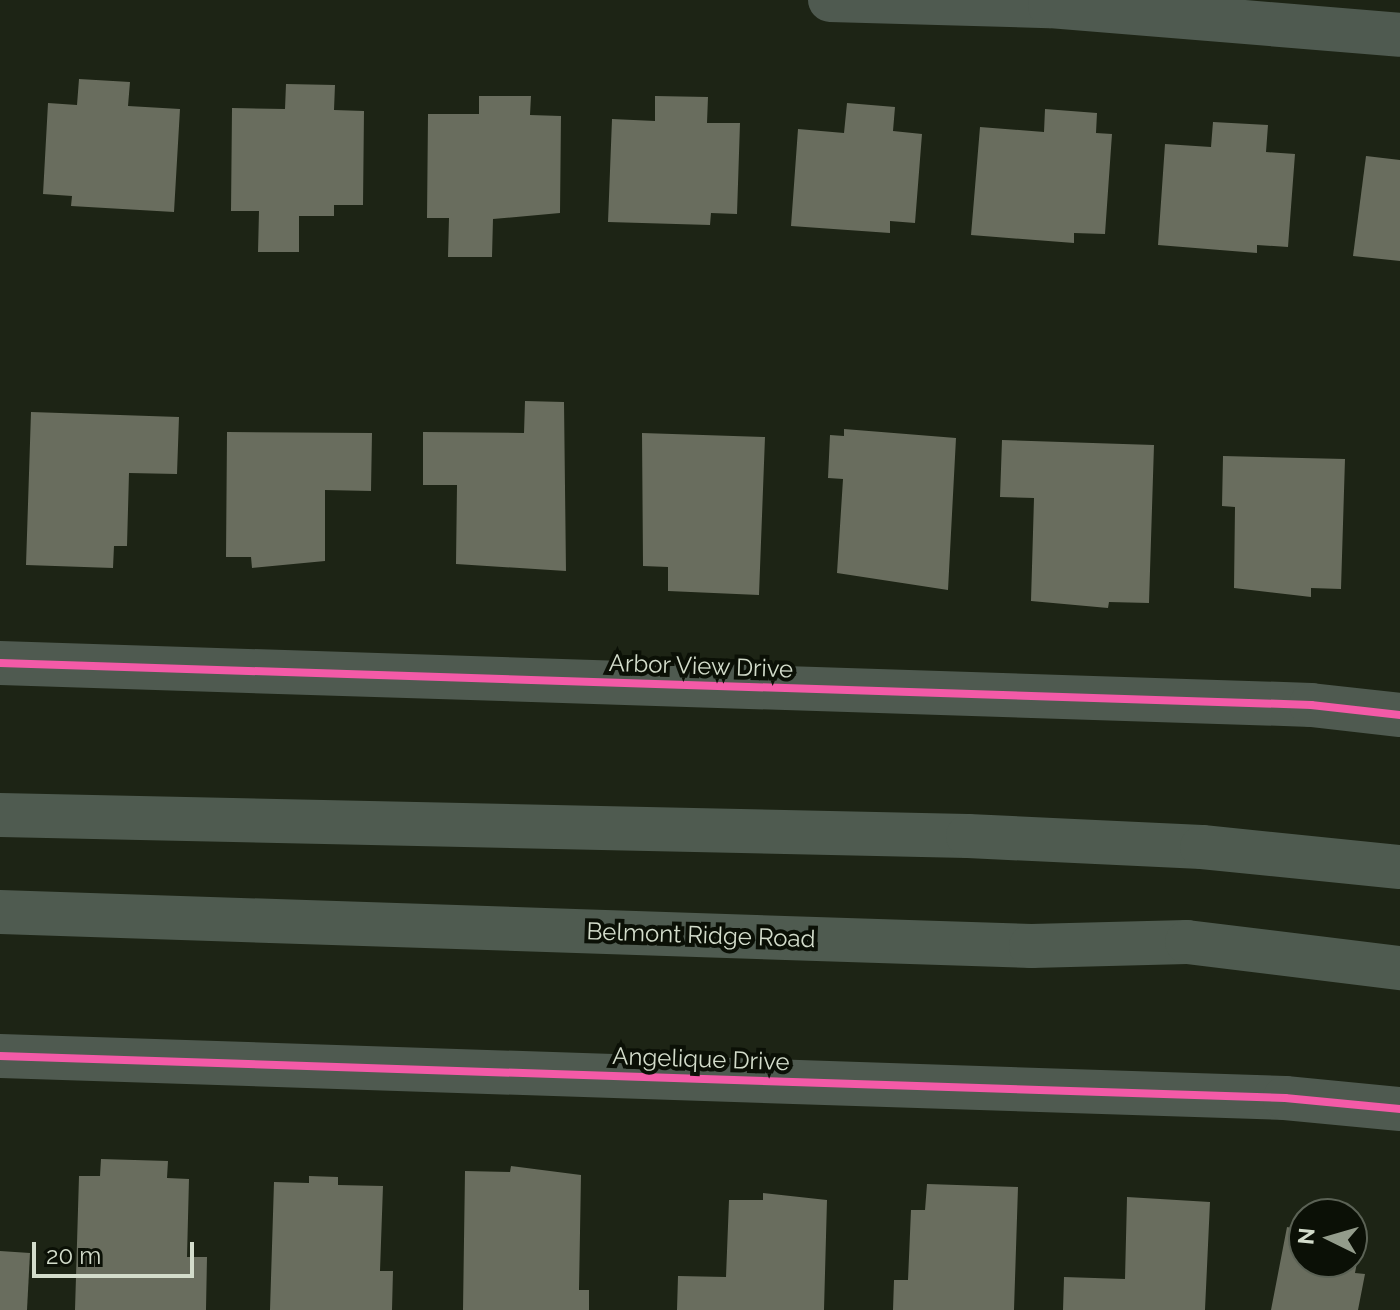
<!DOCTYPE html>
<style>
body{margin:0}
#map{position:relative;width:1400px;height:1310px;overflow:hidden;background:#1d2415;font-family:Raleway,sans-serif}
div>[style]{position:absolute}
.building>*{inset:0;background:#696d5e}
.street>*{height:44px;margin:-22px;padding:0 22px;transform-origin:22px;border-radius:22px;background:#4f5a50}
.secondary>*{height:44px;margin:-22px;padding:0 22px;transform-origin:22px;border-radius:22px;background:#4f5b50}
.cycleway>*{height:8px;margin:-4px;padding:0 4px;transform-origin:4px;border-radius:4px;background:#f35aa7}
span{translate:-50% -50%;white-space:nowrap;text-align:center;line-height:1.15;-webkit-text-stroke:8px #0b1006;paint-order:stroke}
.street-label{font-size:24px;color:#d3dccb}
.north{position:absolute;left:1288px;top:1198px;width:80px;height:80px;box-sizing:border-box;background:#0b1006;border:2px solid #5b6255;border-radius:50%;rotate:275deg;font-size:22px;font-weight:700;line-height:32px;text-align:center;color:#d3dccb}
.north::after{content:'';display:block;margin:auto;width:28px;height:36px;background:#939c8b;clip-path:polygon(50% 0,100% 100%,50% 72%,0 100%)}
.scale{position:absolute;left:32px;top:1242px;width:162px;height:36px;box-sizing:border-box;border:4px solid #d3dccb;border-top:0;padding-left:10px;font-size:24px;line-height:28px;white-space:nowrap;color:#d3dccb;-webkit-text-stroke:6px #0b1006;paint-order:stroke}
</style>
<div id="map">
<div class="building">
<div style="clip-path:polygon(79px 79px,130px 82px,128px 106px,180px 109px,174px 212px,71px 206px,72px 196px,43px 194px,48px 103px,77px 105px)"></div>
<div style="clip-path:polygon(286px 84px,335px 85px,334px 110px,364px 111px,363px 205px,334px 205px,334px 216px,299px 216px,299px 252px,258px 252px,259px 211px,231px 211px,232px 108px,285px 109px)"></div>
<div style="clip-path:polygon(479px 96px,531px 96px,530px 115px,561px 116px,560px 213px,493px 219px,492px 257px,448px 257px,449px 218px,427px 218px,428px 114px,479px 114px)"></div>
<div style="clip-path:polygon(655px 96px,708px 97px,707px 123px,740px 123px,737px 214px,711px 213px,710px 225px,608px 222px,612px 119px,655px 121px)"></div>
<div style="clip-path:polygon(847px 103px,895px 107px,893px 131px,922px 134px,915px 223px,890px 221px,890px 233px,791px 226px,798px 129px,844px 133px)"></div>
<div style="clip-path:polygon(1045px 109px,1097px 113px,1096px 133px,1112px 134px,1105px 234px,1074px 233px,1074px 243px,971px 235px,980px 127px,1044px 132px)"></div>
<div style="clip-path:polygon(1213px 122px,1268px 125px,1266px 152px,1295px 154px,1288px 247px,1257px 245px,1257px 253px,1158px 245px,1165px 144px,1211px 147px)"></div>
<div style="clip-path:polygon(1366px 156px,1400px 160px,1400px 261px,1353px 256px)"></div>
<div style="clip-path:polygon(525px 401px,564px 402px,566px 571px,456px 564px,457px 485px,423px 485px,423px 432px,524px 433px)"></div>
<div style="clip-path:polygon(31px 412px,179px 417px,177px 474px,129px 473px,127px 546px,114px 546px,113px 568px,26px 565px)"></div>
<div style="clip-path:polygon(844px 429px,956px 438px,948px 590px,837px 573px,843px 479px,828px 478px,830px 435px,844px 436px)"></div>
<div style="clip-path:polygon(227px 432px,372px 433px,371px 491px,325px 490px,325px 561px,252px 568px,251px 557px,226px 557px)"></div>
<div style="clip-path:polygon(642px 433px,765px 437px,759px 595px,668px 591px,668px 567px,643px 566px)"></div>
<div style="clip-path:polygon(1002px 440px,1154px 445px,1149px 603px,1109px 602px,1108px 608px,1031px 601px,1034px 498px,1000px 497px)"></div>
<div style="clip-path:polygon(1223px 456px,1345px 459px,1341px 589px,1311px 588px,1311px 597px,1234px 588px,1235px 507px,1222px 506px)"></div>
<div style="clip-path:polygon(101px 1159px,168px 1161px,167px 1178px,189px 1179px,187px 1257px,207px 1257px,206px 1310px,75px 1310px,79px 1176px,100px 1176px)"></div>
<div style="clip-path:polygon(511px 1166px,581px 1175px,579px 1290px,589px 1290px,589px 1310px,463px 1310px,465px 1171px,510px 1172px)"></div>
<div style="clip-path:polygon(309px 1176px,338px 1177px,338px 1185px,383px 1186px,380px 1271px,393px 1271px,392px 1310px,270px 1310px,274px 1182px,309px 1183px)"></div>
<div style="clip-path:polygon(927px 1184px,1018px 1187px,1014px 1310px,893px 1310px,894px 1280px,908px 1280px,911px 1210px,925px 1210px)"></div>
<div style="clip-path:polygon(763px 1193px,827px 1200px,824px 1310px,677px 1310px,678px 1276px,726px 1277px,729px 1200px,763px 1200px)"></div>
<div style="clip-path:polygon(1127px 1197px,1210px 1202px,1205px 1310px,1063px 1310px,1064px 1277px,1125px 1279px)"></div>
<div style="clip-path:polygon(1287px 1227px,1304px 1230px,1304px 1262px,1352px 1262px,1352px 1228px,1363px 1231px,1355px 1273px,1365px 1274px,1358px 1310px,1271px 1310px)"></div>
<div style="clip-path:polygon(0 1251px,30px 1253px,27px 1310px,0 1310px)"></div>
</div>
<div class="street">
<div style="left:830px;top:0;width:220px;rotate:1.6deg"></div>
<div style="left:1050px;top:6px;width:351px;rotate:4.7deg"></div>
<div style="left:0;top:663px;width:1312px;rotate:1.83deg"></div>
<div style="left:1311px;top:705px;width:90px;rotate:6.4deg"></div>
<div style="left:0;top:1056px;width:1286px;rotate:1.87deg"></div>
<div style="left:1285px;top:1098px;width:116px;rotate:5.5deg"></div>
</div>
<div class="secondary">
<div style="left:0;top:815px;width:968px;rotate:1.24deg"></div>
<div style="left:968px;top:836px;width:234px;rotate:2.7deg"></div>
<div style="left:1202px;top:847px;width:199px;rotate:5.8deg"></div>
<div style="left:0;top:912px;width:1032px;rotate:1.89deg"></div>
<div style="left:1031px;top:946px;width:156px;rotate:-1.5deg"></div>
<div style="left:1187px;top:942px;width:215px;rotate:7deg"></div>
</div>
<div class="cycleway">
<div style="left:0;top:663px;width:1312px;rotate:1.83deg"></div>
<div style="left:1311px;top:705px;width:90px;rotate:6.4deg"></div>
<div style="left:0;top:1056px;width:1286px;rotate:1.87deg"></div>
<div style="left:1285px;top:1098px;width:116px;rotate:5.5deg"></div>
</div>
<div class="street-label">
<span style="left:701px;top:666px;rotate:2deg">Arbor View Drive</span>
<span style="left:701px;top:935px;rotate:2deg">Belmont Ridge Road</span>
<span style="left:701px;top:1059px;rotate:2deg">Angelique Drive</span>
</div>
<div class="north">N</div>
<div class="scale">20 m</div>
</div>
